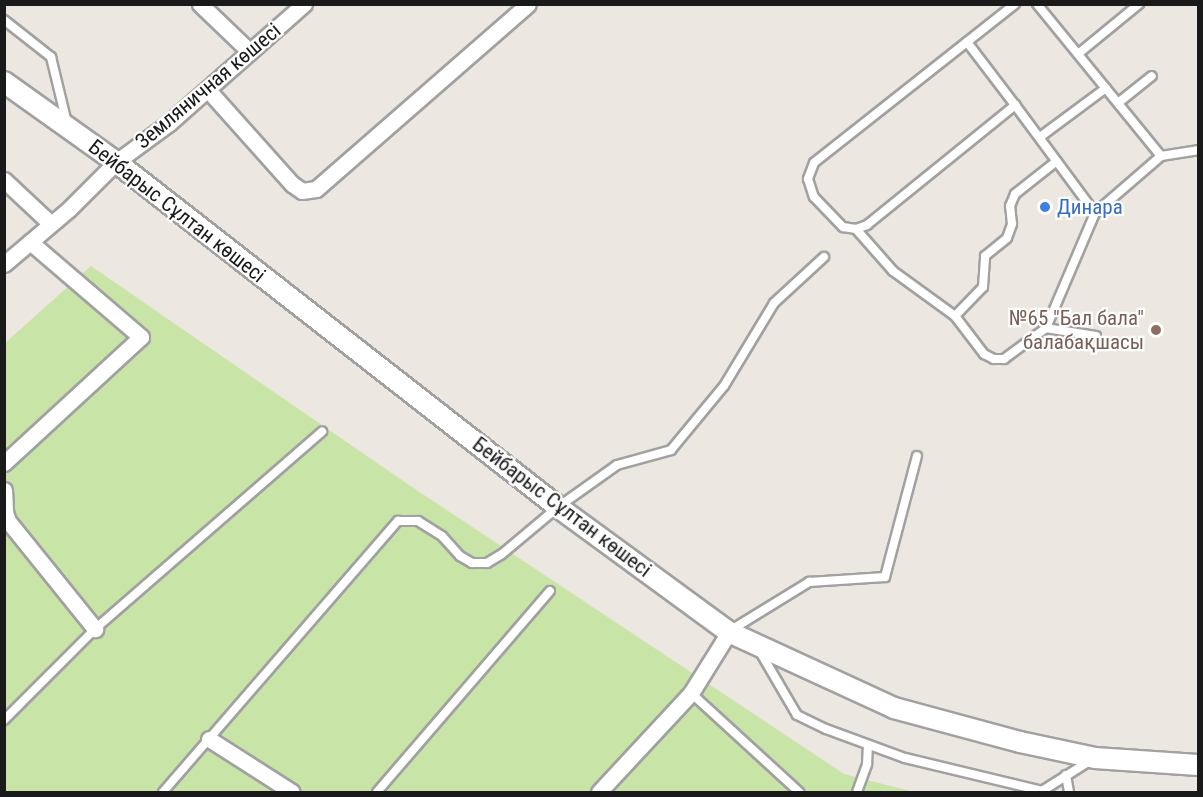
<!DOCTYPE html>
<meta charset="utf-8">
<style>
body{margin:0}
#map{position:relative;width:1203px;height:797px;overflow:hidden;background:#ece7e0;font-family:"Roboto Condensed",sans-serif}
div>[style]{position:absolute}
.grass>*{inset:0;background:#c8e5a7}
.roads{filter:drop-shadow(2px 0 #a1a1a1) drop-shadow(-2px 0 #a1a1a1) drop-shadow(0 2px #a1a1a1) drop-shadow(0 -2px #a1a1a1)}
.service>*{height:8px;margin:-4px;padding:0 4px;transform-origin:4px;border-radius:4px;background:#fff}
.minor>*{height:15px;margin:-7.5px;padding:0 7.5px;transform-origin:7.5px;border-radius:7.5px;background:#fff}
.tertiary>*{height:20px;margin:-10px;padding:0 10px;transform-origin:10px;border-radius:10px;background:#fff}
.dots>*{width:16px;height:16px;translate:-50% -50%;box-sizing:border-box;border:3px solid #fff;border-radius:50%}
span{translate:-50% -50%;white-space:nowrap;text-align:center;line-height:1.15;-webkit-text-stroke:4.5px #fff;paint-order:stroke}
.street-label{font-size:21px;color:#1a1a1a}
.shop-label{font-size:21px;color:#366cbe}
.left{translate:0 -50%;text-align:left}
.education-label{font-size:21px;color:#785e54}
.right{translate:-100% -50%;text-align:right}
.frame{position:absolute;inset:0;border:6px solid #1a1a1a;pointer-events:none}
</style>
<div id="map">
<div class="grass">
<div style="clip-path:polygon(91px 266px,409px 485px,844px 774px,914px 792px,5px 792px,4px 344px)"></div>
</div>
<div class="roads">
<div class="service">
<div style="left:1015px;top:4px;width:256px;rotate:141.7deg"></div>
<div style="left:814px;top:163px;width:17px;rotate:111deg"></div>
<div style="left:808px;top:179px;width:19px;rotate:72deg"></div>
<div style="left:814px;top:197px;width:42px;rotate:46deg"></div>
<div style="left:843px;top:227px;width:13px;rotate:9deg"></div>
<div style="left:856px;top:229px;width:12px;rotate:-20deg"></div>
<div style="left:867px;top:225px;width:191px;rotate:-39deg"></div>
<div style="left:1015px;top:105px;width:134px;rotate:53.5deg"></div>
<div style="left:1037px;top:4px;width:196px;rotate:50.8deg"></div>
<div style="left:4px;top:20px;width:60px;rotate:38.2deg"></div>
<div style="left:51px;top:57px;width:68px;rotate:76.4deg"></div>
<div style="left:967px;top:42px;width:79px;rotate:52.7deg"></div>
<div style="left:1078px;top:54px;width:79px;rotate:-39.3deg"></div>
<div style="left:1118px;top:103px;width:43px;rotate:-38.5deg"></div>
<div style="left:1040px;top:137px;width:82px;rotate:-36.6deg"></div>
<div style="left:856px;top:229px;width:56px;rotate:48.6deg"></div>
<div style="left:893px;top:271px;width:77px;rotate:36deg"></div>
<div style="left:955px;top:316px;width:48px;rotate:52.7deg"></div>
<div style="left:984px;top:354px;width:11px;rotate:27deg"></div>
<div style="left:994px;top:359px;width:10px"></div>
<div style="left:1004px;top:359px;width:52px;rotate:-36.4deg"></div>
<div style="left:955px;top:316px;width:40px;rotate:-46deg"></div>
<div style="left:983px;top:287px;width:31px;rotate:-86deg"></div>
<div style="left:985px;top:256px;width:28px;rotate:-39deg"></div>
<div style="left:1007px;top:238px;width:15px;rotate:-70deg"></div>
<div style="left:1012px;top:224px;width:18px;rotate:-96deg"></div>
<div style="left:1010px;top:206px;width:13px;rotate:-67deg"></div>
<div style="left:1015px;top:194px;width:53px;rotate:-38.2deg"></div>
<div style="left:1096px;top:336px;width:51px;rotate:-170.9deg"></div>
<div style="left:1046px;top:328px;width:125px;rotate:-66.9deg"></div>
<div style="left:1095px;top:213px;width:87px;rotate:-40.8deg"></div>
<div style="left:1161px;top:156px;width:37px;rotate:-9deg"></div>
<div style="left:731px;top:630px;width:92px;rotate:-31.6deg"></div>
<div style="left:809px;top:582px;width:76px;rotate:-3.8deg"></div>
<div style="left:885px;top:577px;width:125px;rotate:-75.2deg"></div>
<div style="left:759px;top:650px;width:75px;rotate:59.7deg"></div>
<div style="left:797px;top:715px;width:32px;rotate:26deg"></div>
<div style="left:826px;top:729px;width:84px;rotate:20.2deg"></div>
<div style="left:905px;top:758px;width:141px;rotate:13.5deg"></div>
<div style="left:1042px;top:791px;width:58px;rotate:-32.3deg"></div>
<div style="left:691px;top:693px;width:147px;rotate:42.5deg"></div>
<div style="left:4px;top:720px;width:129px;rotate:-45deg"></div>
<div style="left:95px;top:629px;width:301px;rotate:-41deg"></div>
<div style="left:1066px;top:775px;width:17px;rotate:80deg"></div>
<div style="left:163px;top:792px;width:359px;rotate:-49.1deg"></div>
<div style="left:398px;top:521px;width:20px"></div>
<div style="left:418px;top:521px;width:28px;rotate:32deg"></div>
<div style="left:442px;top:536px;width:27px;rotate:48deg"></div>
<div style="left:460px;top:556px;width:14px;rotate:30deg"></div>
<div style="left:472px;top:563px;width:15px"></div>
<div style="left:487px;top:563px;width:17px;rotate:-31deg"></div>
<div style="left:502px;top:554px;width:73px;rotate:-40deg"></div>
<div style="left:558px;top:507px;width:72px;rotate:-35.4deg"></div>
<div style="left:617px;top:465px;width:56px;rotate:-15.5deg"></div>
<div style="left:671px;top:450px;width:83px;rotate:-50.4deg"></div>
<div style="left:724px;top:386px;width:97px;rotate:-58.9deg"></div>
<div style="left:774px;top:303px;width:68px;rotate:-42.6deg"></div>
<div style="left:377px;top:792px;width:265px;rotate:-49.3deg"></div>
<div style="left:857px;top:792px;width:30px;rotate:-70deg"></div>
<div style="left:867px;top:764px;width:19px;rotate:-87deg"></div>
</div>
<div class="minor">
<div style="left:200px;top:4px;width:69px;rotate:43.8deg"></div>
<div style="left:208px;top:90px;width:126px;rotate:48.2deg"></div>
<div style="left:292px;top:184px;width:12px;rotate:35deg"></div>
<div style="left:302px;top:191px;width:14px;rotate:-8deg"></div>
<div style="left:316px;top:189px;width:281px;rotate:-41.1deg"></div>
<div style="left:4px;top:180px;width:64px;rotate:43.1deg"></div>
<div style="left:4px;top:264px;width:85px;rotate:-40.2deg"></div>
<div style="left:69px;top:209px;width:66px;rotate:-45deg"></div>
<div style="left:116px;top:162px;width:66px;rotate:-36.3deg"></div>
<div style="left:169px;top:123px;width:180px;rotate:-41.4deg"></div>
<div style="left:4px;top:463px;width:186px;rotate:-42.6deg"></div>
<div style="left:141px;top:337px;width:146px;rotate:-139.4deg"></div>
<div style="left:4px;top:490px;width:22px;rotate:87deg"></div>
<div style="left:5px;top:512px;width:9px;rotate:72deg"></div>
<div style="left:8px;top:521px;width:139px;rotate:51.1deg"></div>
<div style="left:209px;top:739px;width:98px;rotate:32.6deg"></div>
<div style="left:599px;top:792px;width:135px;rotate:-47.1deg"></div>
<div style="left:691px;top:693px;width:72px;rotate:-58.1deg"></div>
</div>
<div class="tertiary">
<div style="left:4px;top:82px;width:138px;rotate:35.5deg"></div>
<div style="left:116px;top:162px;width:561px;rotate:37.97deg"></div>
<div style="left:558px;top:507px;width:212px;rotate:36.2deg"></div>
<div style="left:729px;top:632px;width:182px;rotate:24.7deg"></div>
<div style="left:894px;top:708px;width:131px;rotate:15.1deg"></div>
<div style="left:1020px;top:742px;width:77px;rotate:12deg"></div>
<div style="left:1095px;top:758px;width:103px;rotate:3.9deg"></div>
</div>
</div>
<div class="dots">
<div style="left:1045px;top:207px;background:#3f7fe0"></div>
<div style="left:1156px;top:330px;background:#8d6e63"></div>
</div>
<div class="street-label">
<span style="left:208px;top:86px;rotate:-40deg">Земляничная көшесі</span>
<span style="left:177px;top:211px;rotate:38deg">Бейбарыс Сұлтан көшесі</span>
<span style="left:562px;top:507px;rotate:37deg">Бейбарыс Сұлтан көшесі</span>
</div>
<div class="shop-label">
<span class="left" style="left:1057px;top:207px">Динара</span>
</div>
<div class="education-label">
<span class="right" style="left:1144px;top:330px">№65 "Бал бала"<br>балабақшасы</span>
</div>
<div class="frame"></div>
</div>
